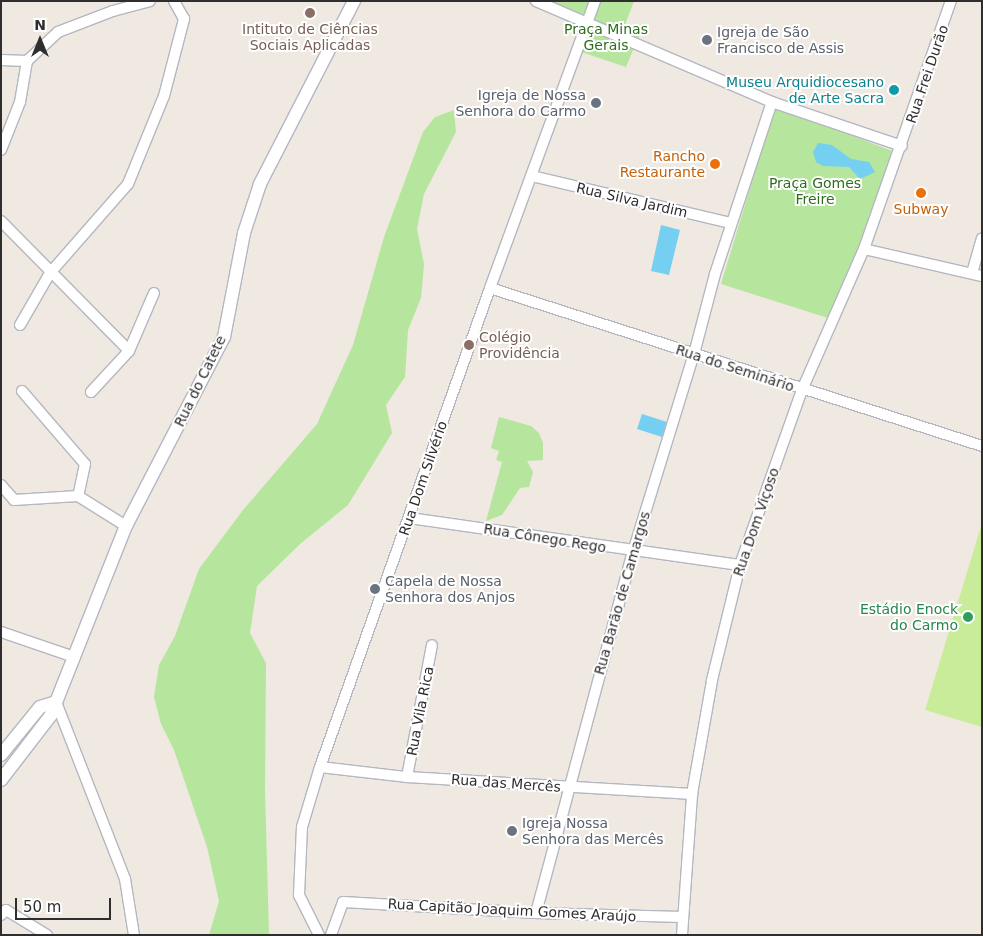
<!DOCTYPE html>
<meta charset="utf-8">
<style>
body{margin:0}
#map{position:relative;width:983px;height:936px;overflow:hidden;background:#efe9e1;font-family:"DejaVu Sans",sans-serif}
div>[style]{position:absolute}
.green>*{inset:0;background:#b6e59e}
.pitch>*{inset:0;background:#c9ec9a}
.water>*{inset:0;background:#75cff0}
.roads{filter:drop-shadow(1px 0 #b4b7c1) drop-shadow(-1px 0 #b4b7c1) drop-shadow(0 1px #b4b7c1) drop-shadow(0 -1px #b4b7c1)}
.minor>*{height:10px;margin:-5px;padding:0 5px;transform-origin:5px;border-radius:5px;background:#fff}
.tertiary>*{height:12px;margin:-6px;padding:0 6px;transform-origin:6px;border-radius:6px;background:#fff}
.dots>*{width:14px;height:14px;translate:-50% -50%;box-sizing:border-box;border:2px solid #fff;border-radius:50%}
span{translate:-50% -50%;white-space:nowrap;text-align:center;line-height:1.15;-webkit-text-stroke:4px #fff;paint-order:stroke}
.education-label{font-size:14px;color:#785e54}
.left{translate:0 -50%;text-align:left}
.park-label{font-size:14px;color:#2c6e1b}
.worship-label{font-size:14px;color:#5b616d}
.right{translate:-100% -50%;text-align:right}
.street-label{font-size:14px;color:#2e2e2e}
.culture-label{font-size:14px;color:#0d838f}
.food-label{font-size:14px;color:#c56008}
.leisure-label{font-size:14px;color:#27864d}
.frame{position:absolute;inset:0;border:2px solid #2e2e2e;pointer-events:none}
.north{position:absolute;left:15px;top:15px;width:50px;height:50px;-webkit-text-stroke:4px #fff;paint-order:stroke;rotate:0deg;font-size:14px;font-weight:700;line-height:20px;text-align:center;color:#2e2e2e}
.north::after{content:'';display:block;margin:auto;width:18px;height:22px;background:#2e2e2e;clip-path:polygon(50% 0,100% 100%,50% 72%,0 100%)}
.scale{position:absolute;left:15px;top:898px;width:96px;height:22px;box-sizing:border-box;border:2px solid #2e2e2e;border-top:0;padding-left:6px;font-size:15px;line-height:18px;white-space:nowrap;color:#2e2e2e;-webkit-text-stroke:4px #fff;paint-order:stroke}
</style>
<div id="map">
<div class="green">
<div style="clip-path:polygon(525px 1px,634px 1px,625px 25px,641px 31px,626px 67px,578px 51px,588px 20px)"></div>
<div style="clip-path:polygon(775px 106px,900px 154px,831px 319px,721px 284px)"></div>
<div style="clip-path:polygon(454px 110px,456px 132px,424px 194px,417px 229px,424px 264px,421px 298px,408px 330px,405px 377px,386px 405px,392px 433px,348px 505px,300px 544px,257px 586px,250px 633px,266px 663px,265px 790px,269px 935px,209px 935px,219px 901px,207px 847px,174px 750px,161px 724px,154px 697px,159px 665px,175px 636px,199px 569px,243px 510px,317px 424px,353px 345px,384px 237px,423px 132px,435px 117px)"></div>
<div style="clip-path:polygon(499px 417px,531px 426px,539px 433px,543px 443px,543px 460px,527px 461px,533px 472px,529px 487px,520px 488px,502px 515px,486px 521px,502px 462px,496px 460px,499px 451px,491px 448px)"></div>
</div>
<div class="pitch">
<div style="clip-path:polygon(982px 523px,982px 727px,925px 710px)"></div>
</div>
<div class="water">
<div style="clip-path:polygon(818px 143px,832px 145px,851px 159px,869px 162px,875px 172px,860px 179px,849px 167px,823px 166px,816px 162px,813px 152px)"></div>
<div style="clip-path:polygon(661px 225px,680px 230px,669px 275px,651px 271px)"></div>
<div style="clip-path:polygon(642px 414px,667px 422px,662px 437px,637px 429px)"></div>
</div>
<div class="roads">
<div class="minor">
<div style="left:536px;top:1px;width:257px;rotate:23.2deg"></div>
<div style="left:772px;top:102px;width:137px;rotate:18.7deg"></div>
<div style="left:1px;top:60px;width:26px;rotate:2deg"></div>
<div style="left:1px;top:150px;width:52px;rotate:-68.4deg"></div>
<div style="left:20px;top:102px;width:42px;rotate:-80.3deg"></div>
<div style="left:27px;top:61px;width:42px;rotate:-43.1deg"></div>
<div style="left:58px;top:32px;width:59px;rotate:-20.9deg"></div>
<div style="left:113px;top:11px;width:38px;rotate:-15deg"></div>
<div style="left:532px;top:176px;width:204px;rotate:13.3deg"></div>
<div style="left:1px;top:221px;width:182px;rotate:45.4deg"></div>
<div style="left:864px;top:249px;width:121px;rotate:12.9deg"></div>
<div style="left:972px;top:273px;width:36px;rotate:-74deg"></div>
<div style="left:490px;top:288px;width:517px;rotate:17.8deg"></div>
<div style="left:20px;top:325px;width:60px;rotate:-60deg"></div>
<div style="left:50px;top:273px;width:118px;rotate:-48.8deg"></div>
<div style="left:128px;top:184px;width:95px;rotate:-67.8deg"></div>
<div style="left:164px;top:96px;width:80px;rotate:-75.4deg"></div>
<div style="left:184px;top:19px;width:21px;rotate:-119deg"></div>
<div style="left:22px;top:391px;width:96px;rotate:49.2deg"></div>
<div style="left:85px;top:464px;width:33px;rotate:102deg"></div>
<div style="left:78px;top:496px;width:57px;rotate:32deg"></div>
<div style="left:91px;top:392px;width:56px;rotate:-47.2deg"></div>
<div style="left:129px;top:351px;width:63px;rotate:-66.7deg"></div>
<div style="left:1px;top:485px;width:20px;rotate:49deg"></div>
<div style="left:14px;top:500px;width:64px;rotate:-3.6deg"></div>
<div style="left:409px;top:518px;width:334px;rotate:8.1deg"></div>
<div style="left:1px;top:632px;width:77px;rotate:18.9deg"></div>
<div style="left:56px;top:702px;width:190px;rotate:68.7deg"></div>
<div style="left:125px;top:879px;width:57px;rotate:80.9deg"></div>
<div style="left:320px;top:767px;width:88px;rotate:6.6deg"></div>
<div style="left:407px;top:777px;width:286px;rotate:3.4deg"></div>
<div style="left:407px;top:777px;width:134px;rotate:-79.3deg"></div>
<div style="left:536px;top:913px;width:374px;rotate:-75deg"></div>
<div style="left:633px;top:552px;width:207px;rotate:-72.9deg"></div>
<div style="left:694px;top:354px;width:83px;rotate:-75.3deg"></div>
<div style="left:715px;top:274px;width:181px;rotate:-71.7deg"></div>
<div style="left:1px;top:915px;width:7px;rotate:-45deg"></div>
<div style="left:6px;top:910px;width:48px;rotate:31.4deg"></div>
<div style="left:319px;top:935px;width:45px;rotate:-116.6deg"></div>
<div style="left:299px;top:895px;width:68px;rotate:-87.5deg"></div>
<div style="left:302px;top:827px;width:63px;rotate:-73.3deg"></div>
<div style="left:320px;top:767px;width:508px;rotate:-70.46deg"></div>
<div style="left:490px;top:288px;width:306px;rotate:-69.9deg"></div>
<div style="left:331px;top:935px;width:35px;rotate:-70deg"></div>
<div style="left:343px;top:902px;width:193px;rotate:3.3deg"></div>
<div style="left:536px;top:913px;width:146px;rotate:1.6deg"></div>
<div style="left:682px;top:935px;width:141px;rotate:-85.9deg"></div>
<div style="left:692px;top:794px;width:116px;rotate:-80deg"></div>
<div style="left:712px;top:680px;width:118px;rotate:-76.3deg"></div>
<div style="left:740px;top:565px;width:186px;rotate:-70.5deg"></div>
<div style="left:802px;top:390px;width:154px;rotate:-66.3deg"></div>
<div style="left:864px;top:249px;width:263px;rotate:-70.7deg"></div>
</div>
<div class="tertiary">
<div style="left:1px;top:755px;width:62px;rotate:-50.9deg"></div>
<div style="left:40px;top:707px;width:17px;rotate:-17deg"></div>
<div style="left:1px;top:780px;width:82px;rotate:-52.4deg"></div>
<div style="left:51px;top:715px;width:203px;rotate:-68.4deg"></div>
<div style="left:126px;top:526px;width:213px;rotate:-62.6deg"></div>
<div style="left:224px;top:337px;width:106px;rotate:-79.1deg"></div>
<div style="left:244px;top:233px;width:52px;rotate:-71.9deg"></div>
<div style="left:260px;top:184px;width:206px;rotate:-62.8deg"></div>
</div>
</div>
<div class="dots">
<div style="left:310px;top:13px;background:#8d6e63"></div>
<div style="left:707px;top:40px;background:#6b7280"></div>
<div style="left:894px;top:90px;background:#0f9aa8"></div>
<div style="left:596px;top:103px;background:#6b7280"></div>
<div style="left:715px;top:164px;background:#e8710a"></div>
<div style="left:921px;top:193px;background:#e8710a"></div>
<div style="left:469px;top:345px;background:#8d6e63"></div>
<div style="left:375px;top:589px;background:#6b7280"></div>
<div style="left:968px;top:617px;background:#2e9e5b"></div>
<div style="left:512px;top:831px;background:#6b7280"></div>
</div>
<div class="education-label">
<span style="left:310px;top:37px">Intituto de Ciências<br>Sociais Aplicadas</span>
<span class="left" style="left:479px;top:345px">Colégio<br>Providência</span>
</div>
<div class="park-label">
<span style="left:606px;top:37px">Praça Minas<br>Gerais</span>
<span style="left:815px;top:191px">Praça Gomes<br>Freire</span>
</div>
<div class="worship-label">
<span class="left" style="left:717px;top:40px">Igreja de São<br>Francisco de Assis</span>
<span class="right" style="left:586px;top:103px">Igreja de Nossa<br>Senhora do Carmo</span>
<span class="left" style="left:385px;top:589px">Capela de Nossa<br>Senhora dos Anjos</span>
<span class="left" style="left:522px;top:831px">Igreja Nossa<br>Senhora das Mercês</span>
</div>
<div class="street-label">
<span style="left:927px;top:74px;rotate:-71deg">Rua Frei Durão</span>
<span style="left:632px;top:200px;rotate:13deg">Rua Silva Jardim</span>
<span style="left:735px;top:368px;rotate:18deg">Rua do Seminário</span>
<span style="left:200px;top:381px;rotate:-64deg">Rua do Catete</span>
<span style="left:423px;top:478px;rotate:-71deg">Rua Dom Silvério</span>
<span style="left:756px;top:522px;rotate:-71deg">Rua Dom Viçoso</span>
<span style="left:545px;top:538px;rotate:9deg">Rua Cônego Rego</span>
<span style="left:622px;top:593px;rotate:-74deg">Rua Barão de Camargos</span>
<span style="left:420px;top:711px;rotate:-79deg">Rua Vila Rica</span>
<span style="left:506px;top:783px;rotate:4deg">Rua das Mercês</span>
<span style="left:512px;top:910px;rotate:3deg">Rua Capitão Joaquim Gomes Araújo</span>
</div>
<div class="culture-label">
<span class="right" style="left:884px;top:90px">Museu Arquidiocesano<br>de Arte Sacra</span>
</div>
<div class="food-label">
<span class="right" style="left:705px;top:164px">Rancho<br>Restaurante</span>
<span style="left:921px;top:209px">Subway</span>
</div>
<div class="leisure-label">
<span class="right" style="left:958px;top:617px">Estádio Enock<br>do Carmo</span>
</div>
<div class="frame"></div>
<div class="north">N</div>
<div class="scale">50 m</div>
</div>
